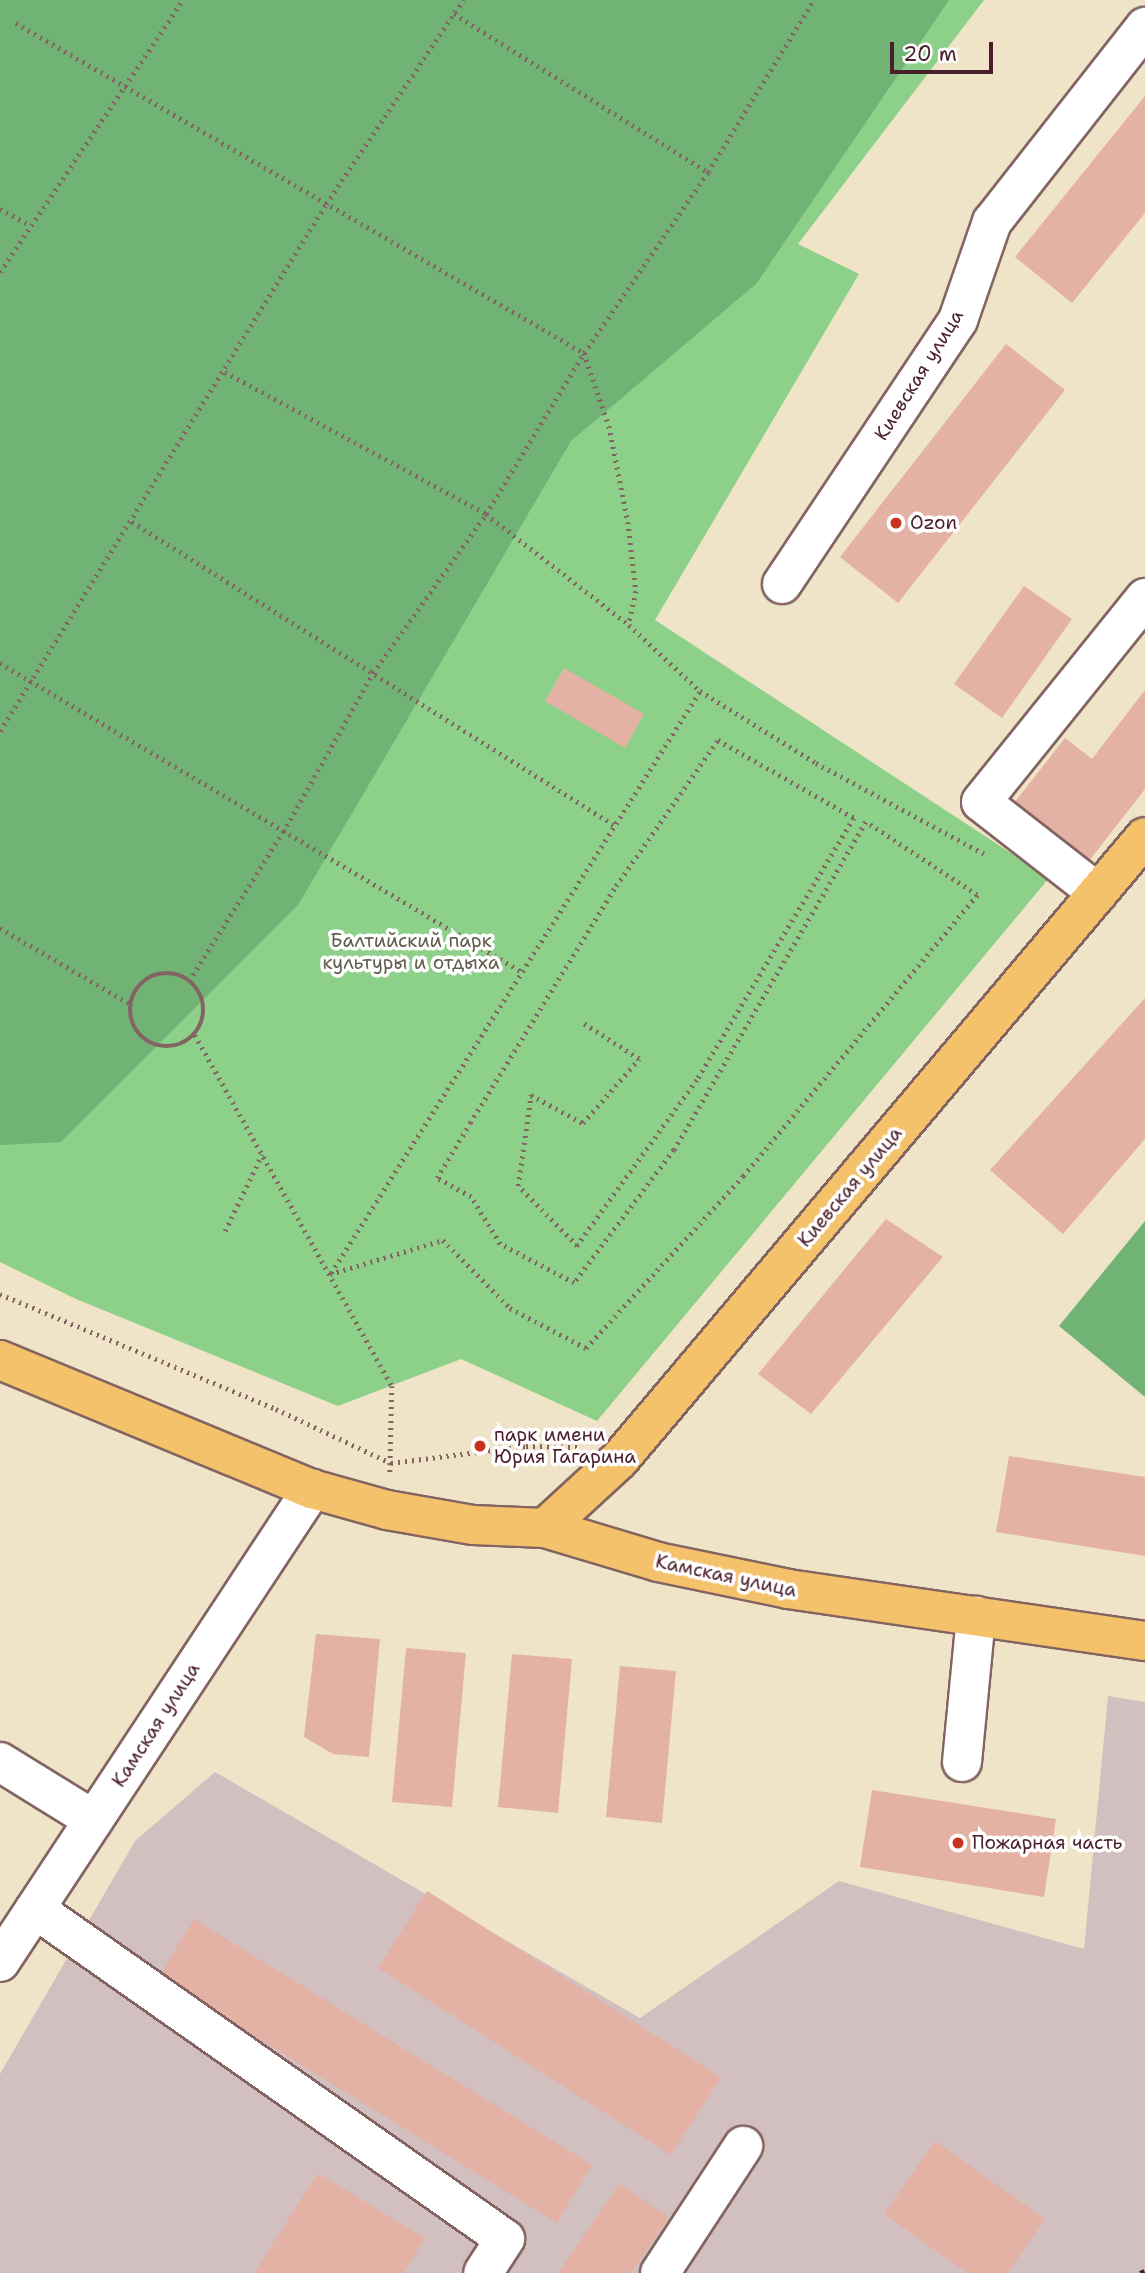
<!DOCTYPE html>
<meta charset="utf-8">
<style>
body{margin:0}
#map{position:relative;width:1145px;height:2273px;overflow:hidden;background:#efe4c8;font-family:"Shantell Sans",sans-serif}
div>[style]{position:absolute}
.industrial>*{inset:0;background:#d2bfc0}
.green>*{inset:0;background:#8cd089}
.forest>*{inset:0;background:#71b275}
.building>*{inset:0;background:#e3b2a5}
.path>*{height:4.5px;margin-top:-2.25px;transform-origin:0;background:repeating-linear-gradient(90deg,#846462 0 2px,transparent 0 7px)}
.path>.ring{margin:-2.25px;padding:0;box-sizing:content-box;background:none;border:4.5px solid #846462;border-radius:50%}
.roads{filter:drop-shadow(2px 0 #846462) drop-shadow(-2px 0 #846462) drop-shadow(0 2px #846462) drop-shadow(0 -2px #846462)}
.minor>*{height:38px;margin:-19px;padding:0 19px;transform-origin:19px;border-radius:19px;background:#fff}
.major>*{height:38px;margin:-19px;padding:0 19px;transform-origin:19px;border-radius:19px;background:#f3c26a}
.rail>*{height:5px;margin-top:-2.5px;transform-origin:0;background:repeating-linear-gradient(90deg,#4a1f2b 0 10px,transparent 0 15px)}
.dots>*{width:19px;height:19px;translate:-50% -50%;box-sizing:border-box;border:4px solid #fff;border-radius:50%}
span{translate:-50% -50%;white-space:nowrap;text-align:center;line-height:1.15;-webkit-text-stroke:7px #fff;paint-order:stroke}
.street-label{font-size:19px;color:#4a1f2b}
.poi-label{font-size:19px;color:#4a1f2b}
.left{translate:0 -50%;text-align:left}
.park-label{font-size:19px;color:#615d4c}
.scale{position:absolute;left:890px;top:42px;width:103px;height:32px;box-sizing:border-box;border:4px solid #4a1f2b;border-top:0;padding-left:9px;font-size:21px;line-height:24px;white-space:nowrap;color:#4a1f2b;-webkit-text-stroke:5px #fff;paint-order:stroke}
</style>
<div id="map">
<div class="industrial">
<div style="clip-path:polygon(1108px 1696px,1145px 1702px,1145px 2273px,0 2273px,0 2074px,135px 1841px,215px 1772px,640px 2018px,839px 1881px,1084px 1949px)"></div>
</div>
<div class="green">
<div style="clip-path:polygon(0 0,984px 0,798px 244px,859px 274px,655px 620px,1049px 878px,597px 1421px,461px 1359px,338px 1406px,76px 1299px,0 1262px)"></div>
</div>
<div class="forest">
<div style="clip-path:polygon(0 0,949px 0,756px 284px,571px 441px,298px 905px,61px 1142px,0 1145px)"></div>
<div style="clip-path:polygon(1145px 1221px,1145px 1397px,1059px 1326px)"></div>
</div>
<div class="building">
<div style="clip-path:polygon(1145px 96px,1145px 213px,1072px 303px,1015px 257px)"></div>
<div style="clip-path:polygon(1006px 344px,1065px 390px,898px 603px,840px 557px)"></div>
<div style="clip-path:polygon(1024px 586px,1072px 619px,1002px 718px,954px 684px)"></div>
<div style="clip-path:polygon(564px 668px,644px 714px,625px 748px,545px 701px)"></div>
<div style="clip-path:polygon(1145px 690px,1145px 789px,1089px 861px,1014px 803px,1065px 738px,1092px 759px)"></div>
<div style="clip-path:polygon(1145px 998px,1145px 1139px,1063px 1234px,990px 1170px)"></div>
<div style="clip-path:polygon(886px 1219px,943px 1257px,811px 1414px,758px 1374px)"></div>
<div style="clip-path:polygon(1009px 1456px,1145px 1477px,1145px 1556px,996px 1532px)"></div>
<div style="clip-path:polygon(316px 1634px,380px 1639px,369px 1757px,333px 1754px,304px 1737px)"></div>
<div style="clip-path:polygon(406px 1648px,466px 1653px,452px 1807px,392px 1802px)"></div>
<div style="clip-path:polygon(512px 1654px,572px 1659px,558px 1813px,498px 1807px)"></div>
<div style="clip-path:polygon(620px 1666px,676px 1671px,662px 1823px,606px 1817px)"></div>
<div style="clip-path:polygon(872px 1790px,1056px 1819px,1044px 1897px,860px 1867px)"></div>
<div style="clip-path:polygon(427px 1891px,721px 2077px,671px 2155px,378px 1968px)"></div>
<div style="clip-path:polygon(194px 1919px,592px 2165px,557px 2223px,159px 1977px)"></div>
<div style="clip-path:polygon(935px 2141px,1045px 2219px,1008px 2273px,967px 2273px,884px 2214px)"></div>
<div style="clip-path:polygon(318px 2173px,425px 2238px,404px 2273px,254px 2273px)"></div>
<div style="clip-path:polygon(620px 2183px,669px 2218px,631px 2273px,558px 2273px)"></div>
</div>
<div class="path">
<div style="left:454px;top:14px;width:299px;rotate:31.9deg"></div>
<div style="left:16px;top:23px;width:657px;rotate:30.16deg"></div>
<div style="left:584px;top:353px;width:77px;rotate:71.1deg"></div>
<div style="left:609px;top:426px;width:98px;rotate:78.8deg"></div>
<div style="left:628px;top:522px;width:69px;rotate:83.4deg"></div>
<div style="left:636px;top:591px;width:35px;rotate:102deg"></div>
<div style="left:0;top:209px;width:34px;rotate:28deg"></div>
<div style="left:0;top:272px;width:328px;rotate:-56.1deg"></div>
<div style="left:225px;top:372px;width:297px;rotate:28.5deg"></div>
<div style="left:486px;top:514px;width:181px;rotate:37.8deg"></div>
<div style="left:629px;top:625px;width:97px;rotate:42.9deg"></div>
<div style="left:700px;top:691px;width:137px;rotate:31.8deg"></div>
<div style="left:816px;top:763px;width:191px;rotate:28.4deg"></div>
<div style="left:132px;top:522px;width:569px;rotate:32.15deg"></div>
<div style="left:0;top:663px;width:607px;rotate:30.62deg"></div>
<div style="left:0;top:731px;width:620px;rotate:-58.26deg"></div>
<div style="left:326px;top:204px;width:246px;rotate:-56.1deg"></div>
<div style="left:0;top:928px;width:151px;rotate:30.3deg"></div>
<div class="ring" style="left:130px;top:973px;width:69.5px;height:69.5px"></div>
<div style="left:189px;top:981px;width:176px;rotate:-57.8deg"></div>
<div style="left:283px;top:832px;width:183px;rotate:-60.5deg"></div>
<div style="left:373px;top:673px;width:195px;rotate:-54.6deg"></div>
<div style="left:486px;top:514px;width:188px;rotate:-58.7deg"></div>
<div style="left:584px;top:353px;width:219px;rotate:-55.6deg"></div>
<div style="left:708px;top:172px;width:202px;rotate:-58.4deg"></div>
<div style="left:195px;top:1035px;width:403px;rotate:60.7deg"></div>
<div style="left:392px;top:1386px;width:86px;rotate:91.3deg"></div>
<div style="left:225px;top:1231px;width:85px;rotate:-64.3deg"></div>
<div style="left:331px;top:1273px;width:689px;rotate:-57.62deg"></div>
<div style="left:330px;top:1274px;width:118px;rotate:-16.7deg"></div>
<div style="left:443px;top:1240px;width:95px;rotate:45.4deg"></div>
<div style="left:510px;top:1308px;width:86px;rotate:27.8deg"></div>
<div style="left:586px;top:1348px;width:233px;rotate:-47.6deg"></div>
<div style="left:743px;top:1176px;width:366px;rotate:-50.2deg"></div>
<div style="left:977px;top:895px;width:133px;rotate:-146.7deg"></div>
<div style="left:866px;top:822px;width:380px;rotate:120.3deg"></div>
<div style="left:674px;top:1150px;width:166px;rotate:126.9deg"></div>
<div style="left:574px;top:1283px;width:84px;rotate:-152.2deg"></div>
<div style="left:500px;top:1244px;width:55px;rotate:-121.7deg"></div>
<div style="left:471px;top:1197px;width:39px;rotate:-151deg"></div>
<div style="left:437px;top:1178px;width:64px;rotate:-59deg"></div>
<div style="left:470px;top:1123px;width:278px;rotate:-58.4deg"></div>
<div style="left:616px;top:886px;width:178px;rotate:-55.1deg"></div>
<div style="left:718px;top:740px;width:157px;rotate:29.8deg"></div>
<div style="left:854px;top:818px;width:305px;rotate:120.9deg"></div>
<div style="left:697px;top:1080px;width:205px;rotate:125.9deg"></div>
<div style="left:577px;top:1246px;width:84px;rotate:-134.5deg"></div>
<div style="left:518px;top:1186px;width:92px;rotate:-81.9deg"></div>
<div style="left:531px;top:1095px;width:59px;rotate:28.3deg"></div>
<div style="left:583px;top:1123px;width:85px;rotate:-48.8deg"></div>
<div style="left:639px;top:1059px;width:69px;rotate:-147.5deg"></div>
<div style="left:0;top:1294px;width:299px;rotate:22.6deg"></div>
<div style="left:276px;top:1409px;width:127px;rotate:25.2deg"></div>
<div style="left:391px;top:1463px;width:136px;rotate:-7.2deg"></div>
<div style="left:526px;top:1446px;width:51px;rotate:1.1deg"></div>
</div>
<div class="roads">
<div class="minor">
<div style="left:782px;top:584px;width:317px;rotate:-56.3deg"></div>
<div style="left:958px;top:320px;width:104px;rotate:-70.9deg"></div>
<div style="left:992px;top:222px;width:248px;rotate:-51.9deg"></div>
<div style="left:1098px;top:893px;width:148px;rotate:-142.1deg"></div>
<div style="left:981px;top:802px;width:262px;rotate:-51.2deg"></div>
<div style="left:0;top:1762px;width:110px;rotate:31.7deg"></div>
<div style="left:962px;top:1762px;width:147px;rotate:-84.5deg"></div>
<div style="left:35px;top:1909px;width:574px;rotate:35.07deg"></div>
<div style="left:505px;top:2239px;width:40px;rotate:122.9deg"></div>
<div style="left:0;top:1962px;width:567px;rotate:-56.59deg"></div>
<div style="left:660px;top:2273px;width:152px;rotate:-56.8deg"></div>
</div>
<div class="major">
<div style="left:0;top:1360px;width:338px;rotate:22.5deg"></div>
<div style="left:312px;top:1489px;width:78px;rotate:15.6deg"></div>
<div style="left:387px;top:1510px;width:87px;rotate:9.9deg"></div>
<div style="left:473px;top:1525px;width:72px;rotate:2.4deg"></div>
<div style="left:545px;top:1528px;width:118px;rotate:16.7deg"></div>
<div style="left:658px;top:1562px;width:133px;rotate:11.7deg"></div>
<div style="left:788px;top:1589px;width:361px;rotate:8.3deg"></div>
<div style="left:545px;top:1528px;width:100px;rotate:-42.6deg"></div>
<div style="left:619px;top:1460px;width:815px;rotate:-49.83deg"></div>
</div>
</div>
<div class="rail">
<div style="left:1140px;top:2273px;width:5px;rotate:-22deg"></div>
</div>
<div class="dots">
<div style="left:896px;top:523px;background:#c8321e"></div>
<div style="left:480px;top:1446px;background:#c8321e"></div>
<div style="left:958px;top:1843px;background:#c8321e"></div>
</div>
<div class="street-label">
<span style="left:919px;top:375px;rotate:-58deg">Киевская улица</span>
<span style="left:850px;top:1187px;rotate:-50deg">Киевская улица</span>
<span style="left:726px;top:1576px;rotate:12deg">Камская улица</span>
<span style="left:156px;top:1725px;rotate:-57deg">Камская улица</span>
</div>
<div class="poi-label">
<span class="left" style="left:910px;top:523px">Ozon</span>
<span class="left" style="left:494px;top:1446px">парк имени<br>Юрия Гагарина</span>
<span class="left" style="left:972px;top:1843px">Пожарная часть</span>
</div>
<div class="park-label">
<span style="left:411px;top:952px">Балтийский парк<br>культуры и отдыха</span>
</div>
<div class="scale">20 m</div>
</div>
